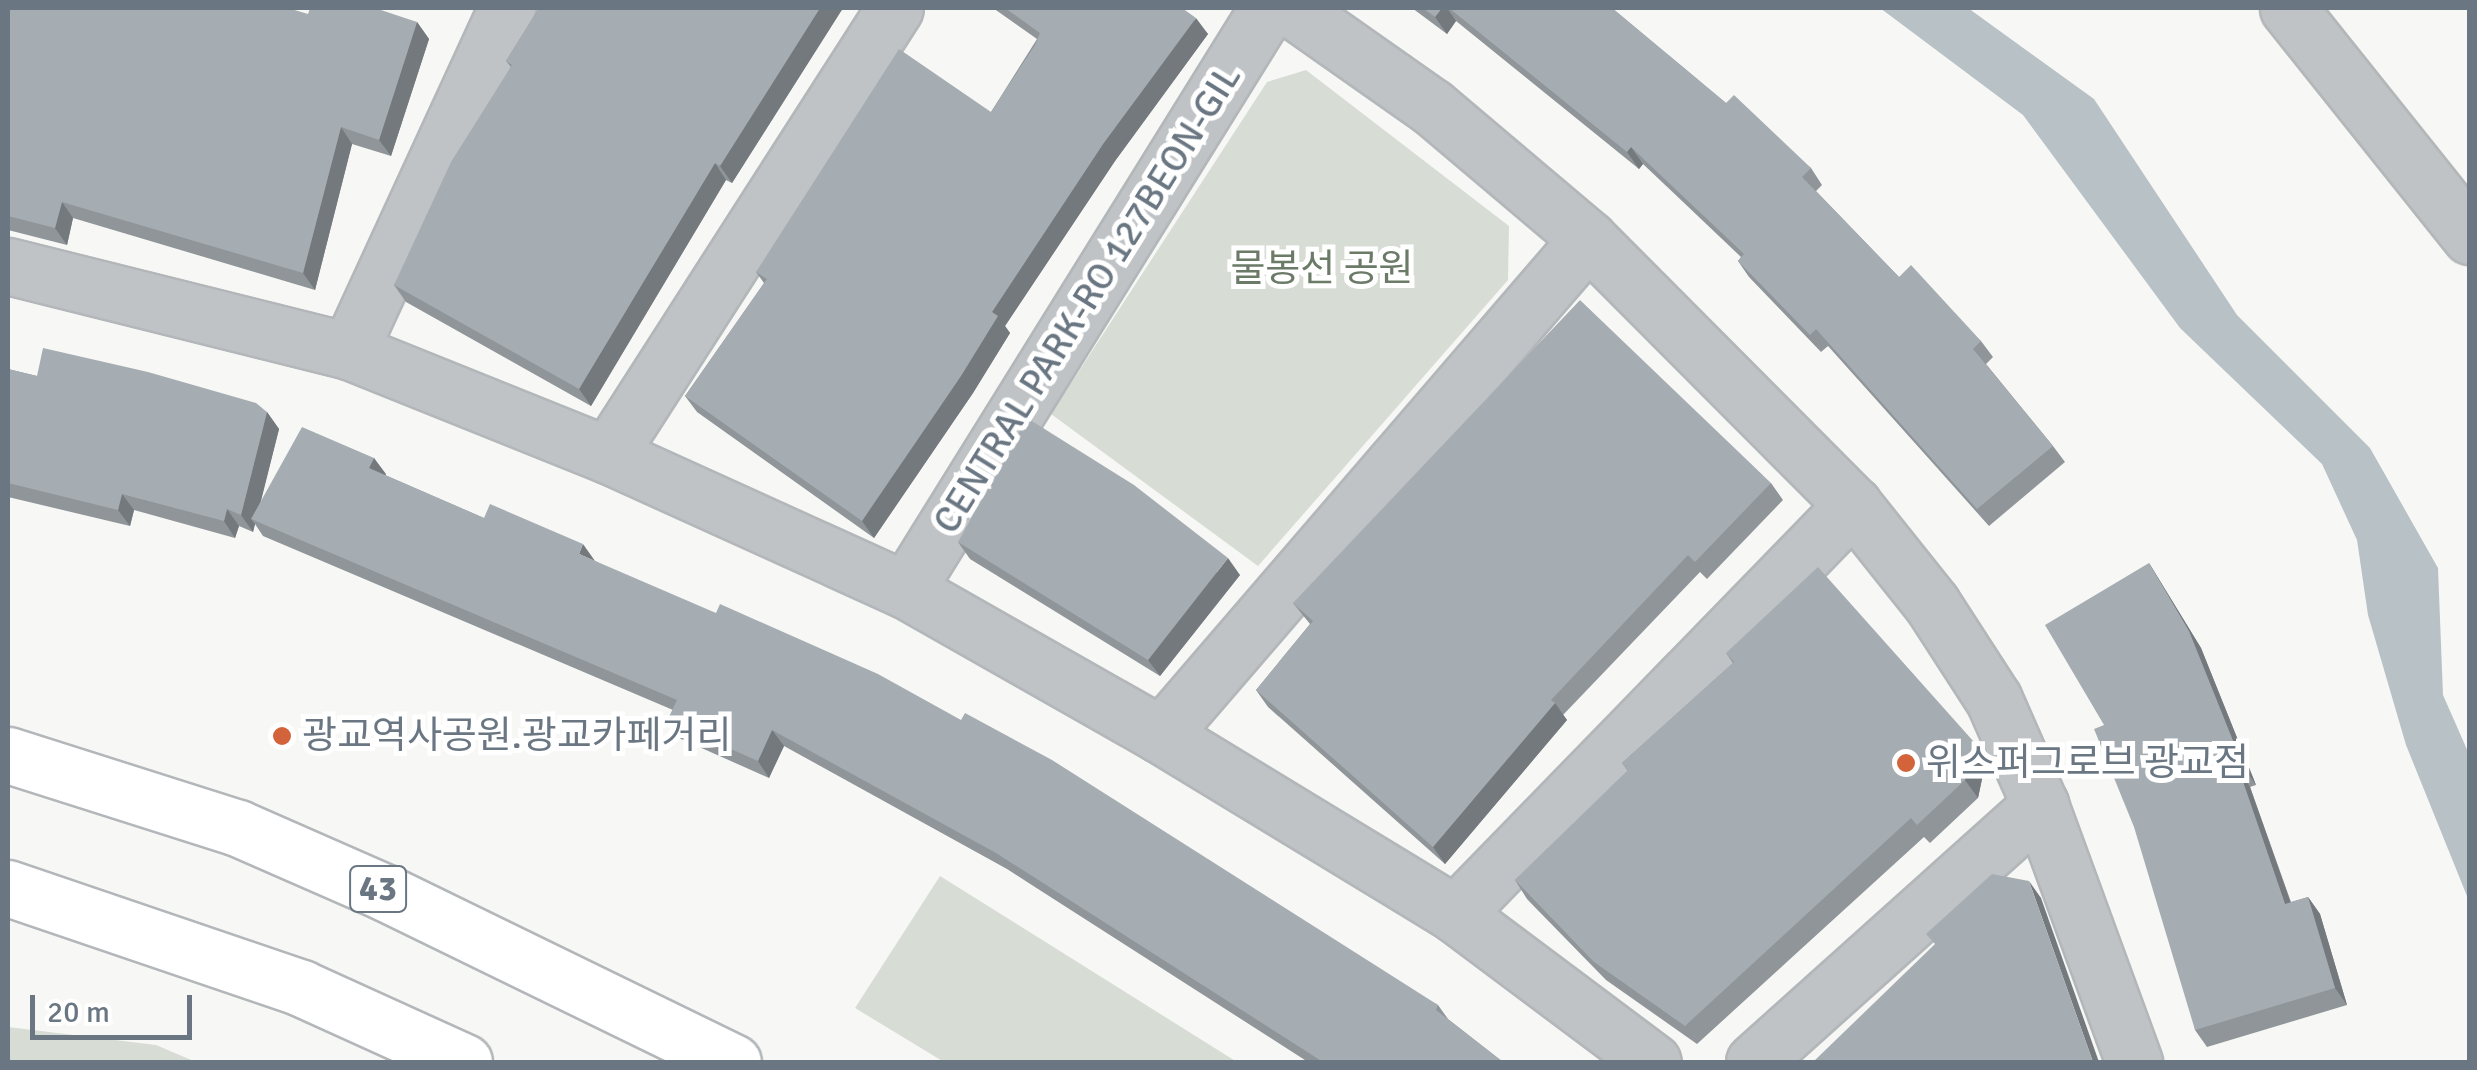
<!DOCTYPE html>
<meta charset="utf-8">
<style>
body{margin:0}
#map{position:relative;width:2477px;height:1070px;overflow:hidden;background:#f7f8f5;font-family:Signika,"Noto Sans KR",sans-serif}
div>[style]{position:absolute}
.green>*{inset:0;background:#d7dcd5}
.water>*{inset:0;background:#b8c2c6}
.roads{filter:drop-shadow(2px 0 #b3b7ba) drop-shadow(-2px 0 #b3b7ba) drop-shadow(0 2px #b3b7ba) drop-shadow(0 -2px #b3b7ba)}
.minor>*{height:55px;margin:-27.5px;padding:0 27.5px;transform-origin:27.5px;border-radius:27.5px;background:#bfc3c6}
.primary>*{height:55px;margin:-27.5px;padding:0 27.5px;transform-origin:27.5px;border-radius:27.5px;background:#fff}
.wall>*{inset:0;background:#8f9599}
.shaded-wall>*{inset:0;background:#74797d}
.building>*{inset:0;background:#a6adb2}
.dots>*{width:28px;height:28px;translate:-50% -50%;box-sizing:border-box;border:5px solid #fff;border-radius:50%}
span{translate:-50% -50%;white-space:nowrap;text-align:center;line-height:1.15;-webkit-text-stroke:10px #fff;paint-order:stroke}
.shield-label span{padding:2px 8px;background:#fff;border:2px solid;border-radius:8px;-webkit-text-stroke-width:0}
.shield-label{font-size:35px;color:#6a7783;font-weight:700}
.park-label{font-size:38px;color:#6b7b68}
.street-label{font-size:38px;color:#6a7783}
.poi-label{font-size:38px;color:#6a7783}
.left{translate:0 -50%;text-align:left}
.frame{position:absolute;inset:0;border:10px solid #6a7783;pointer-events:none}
.scale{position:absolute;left:30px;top:995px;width:162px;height:45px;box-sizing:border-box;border:5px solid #6a7783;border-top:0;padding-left:12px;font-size:30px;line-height:35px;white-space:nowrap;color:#6a7783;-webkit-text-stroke:8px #fff;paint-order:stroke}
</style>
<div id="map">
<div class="green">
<div style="clip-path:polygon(1306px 70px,1509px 226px,1508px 280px,1258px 566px,1051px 414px,1267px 82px)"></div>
<div style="clip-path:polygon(940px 876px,1237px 1062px,944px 1062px,855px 1008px)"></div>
<div style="clip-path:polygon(8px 1027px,156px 1045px,196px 1062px,8px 1062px)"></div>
</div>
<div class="water">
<div style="clip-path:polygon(1880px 8px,1968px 8px,2094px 99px,2237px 315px,2370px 448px,2438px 568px,2443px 695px,2469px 754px,2469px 901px,2406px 745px,2368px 615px,2357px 540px,2322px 464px,2180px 328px,2023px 115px)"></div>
</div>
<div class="roads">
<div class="minor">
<div style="left:1291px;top:8px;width:172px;rotate:35.1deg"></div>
<div style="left:1432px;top:107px;width:204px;rotate:40.2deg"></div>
<div style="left:1588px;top:239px;width:375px;rotate:45.1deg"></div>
<div style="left:1853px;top:505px;width:127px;rotate:51.4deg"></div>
<div style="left:1932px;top:604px;width:114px;rotate:57.1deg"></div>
<div style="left:1994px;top:700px;width:115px;rotate:66.3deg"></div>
<div style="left:2040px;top:805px;width:274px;rotate:69.9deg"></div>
<div style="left:2288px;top:8px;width:292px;rotate:51.4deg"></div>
<div style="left:8px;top:266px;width:351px;rotate:14deg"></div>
<div style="left:349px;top:351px;width:279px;rotate:21.9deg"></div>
<div style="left:608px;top:455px;width:327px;rotate:24.4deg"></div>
<div style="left:906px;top:590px;width:293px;rotate:29.6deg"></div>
<div style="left:1161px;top:735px;width:344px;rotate:31.3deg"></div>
<div style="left:1455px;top:914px;width:247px;rotate:36.8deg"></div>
<div style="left:349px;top:351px;width:378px;rotate:-65.3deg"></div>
<div style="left:608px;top:455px;width:531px;rotate:-57.3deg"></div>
<div style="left:906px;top:590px;width:685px;rotate:-58.12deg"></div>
<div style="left:1161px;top:735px;width:654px;rotate:-49.28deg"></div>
<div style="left:1455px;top:914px;width:571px;rotate:-45.78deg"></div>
<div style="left:1754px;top:1062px;width:385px;rotate:-41.9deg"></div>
</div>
<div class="primary">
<div style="left:8px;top:755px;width:241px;rotate:17.6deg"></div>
<div style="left:238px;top:828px;width:162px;rotate:23.7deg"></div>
<div style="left:386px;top:893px;width:386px;rotate:26deg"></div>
<div style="left:8px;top:888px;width:310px;rotate:18.8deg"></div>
<div style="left:301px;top:988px;width:179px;rotate:24.4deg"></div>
</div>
</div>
<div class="wall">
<div style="clip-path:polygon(8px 8px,308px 14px,417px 22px,429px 39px,391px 156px,352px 144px,315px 290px,73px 218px,67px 245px,8px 230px)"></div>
<div style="clip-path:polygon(539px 8px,843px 8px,732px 183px,726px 180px,591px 406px,406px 302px,394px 285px,511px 67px,506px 61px)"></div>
<div style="clip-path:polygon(993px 8px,1182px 8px,1208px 34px,1115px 161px,1005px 326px,1010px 333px,973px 393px,874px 538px,697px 412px,685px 396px,764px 283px,756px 272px,991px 112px,1037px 39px)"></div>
<div style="clip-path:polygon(1412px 8px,1612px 8px,1726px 103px,1811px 168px,1822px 185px,1816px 191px,1899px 277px,1981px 341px,1993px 357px,1986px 364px,2053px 446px,2065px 462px,1989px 526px,1828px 346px,1821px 352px,1749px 277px,1738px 261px,1741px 257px,1643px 164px,1639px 169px,1456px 21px,1447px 34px)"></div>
<div style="clip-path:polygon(8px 369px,37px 376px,267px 412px,279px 429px,260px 503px,374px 458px,385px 475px,484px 518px,595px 561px,1438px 1005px,1448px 1019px,1503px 1062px,1308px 1062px,1007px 869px,784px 746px,769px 778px,679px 738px,667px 721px,673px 710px,263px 536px,255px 524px,253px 532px,239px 526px,235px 538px,134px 510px,130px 526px,8px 497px)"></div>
<div style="clip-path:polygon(1771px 483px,1783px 500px,1707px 579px,1700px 572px,1563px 715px,1567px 720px,1445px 864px,1268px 707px,1256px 690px,1310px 624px,1293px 603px)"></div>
<div style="clip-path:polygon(958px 542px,1240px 575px,1160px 676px,970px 559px)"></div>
<div style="clip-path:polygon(2149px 563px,2201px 648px,2256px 785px,2250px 787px,2291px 902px,2308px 897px,2320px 914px,2347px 1005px,2207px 1047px,2195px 1030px)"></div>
<div style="clip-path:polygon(1726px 653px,1986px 760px,1978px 798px,1930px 843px,1924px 837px,1697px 1044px,1606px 980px,1527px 899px,1515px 880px,1628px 771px,1622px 763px,1733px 663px)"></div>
</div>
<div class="shaded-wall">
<div style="clip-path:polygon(820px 8px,843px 8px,732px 183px,720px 166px)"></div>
<div style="clip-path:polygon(1442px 8px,1447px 8px,1456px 21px,1447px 34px,1435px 17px)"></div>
<div style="clip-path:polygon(1196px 18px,1208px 34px,1115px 161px,1005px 326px,1010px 333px,973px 393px,874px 538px,862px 521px,992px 312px,1103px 144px)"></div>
<div style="clip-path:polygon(417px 22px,429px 39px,391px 156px,379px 140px)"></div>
<div style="clip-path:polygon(341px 127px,352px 144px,315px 290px,303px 273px)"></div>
<div style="clip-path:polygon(1631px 147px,1643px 164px,1639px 169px,1627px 152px)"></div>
<div style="clip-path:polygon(715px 163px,726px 180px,591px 406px,579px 389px)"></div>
<div style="clip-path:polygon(62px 202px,73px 218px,67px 245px,55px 228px)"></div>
<div style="clip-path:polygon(267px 412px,279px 429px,256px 521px,251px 519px,255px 524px,253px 532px,241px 515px)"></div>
<div style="clip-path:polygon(374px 458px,386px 474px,381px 485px,369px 468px)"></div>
<div style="clip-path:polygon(122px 494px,134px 510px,130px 526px,118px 510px)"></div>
<div style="clip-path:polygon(227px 509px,239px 526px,235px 538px,224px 521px)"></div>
<div style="clip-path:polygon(583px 544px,595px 561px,579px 554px)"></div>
<div style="clip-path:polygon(1228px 558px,1240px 575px,1160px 676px,1148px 660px)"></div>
<div style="clip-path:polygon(2149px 563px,2201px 648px,2256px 785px,2244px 768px)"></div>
<div style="clip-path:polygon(1555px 703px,1567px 720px,1445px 864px,1433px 847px)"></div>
<div style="clip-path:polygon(772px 730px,784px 746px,769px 778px,758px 761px)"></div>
<div style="clip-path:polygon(1974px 742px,1986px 760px,1978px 798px,1965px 780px)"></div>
<div style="clip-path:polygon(2239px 770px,2250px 787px,2297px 921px,2285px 904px)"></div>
<div style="clip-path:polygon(2029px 881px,2041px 898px,2099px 1062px,2093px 1062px)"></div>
<div style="clip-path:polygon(2308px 897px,2320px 914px,2347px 1005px,2335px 988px)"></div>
</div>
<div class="building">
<div style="clip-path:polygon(8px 8px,288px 8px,308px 14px,310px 8px,375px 8px,417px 22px,379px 140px,341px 127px,303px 273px,62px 202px,55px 228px,8px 216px)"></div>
<div style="clip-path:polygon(539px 8px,820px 8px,720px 166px,715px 163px,579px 389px,394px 285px,451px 162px,512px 65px,506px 61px)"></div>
<div style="clip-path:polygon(1005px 8px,1182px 8px,1196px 18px,1103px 144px,992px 312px,998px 316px,961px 376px,862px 521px,685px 396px,767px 279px,756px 272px,899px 49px,991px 112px,1035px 45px,1040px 33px)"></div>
<div style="clip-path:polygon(1423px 8px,1442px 8px,1435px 17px)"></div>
<div style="clip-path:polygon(1449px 8px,1612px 8px,1726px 103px,1734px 95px,1811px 168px,1802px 177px,1899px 277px,1911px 265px,1981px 341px,1973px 349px,2053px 446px,1977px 509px,1816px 329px,1810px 335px,1738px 261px,1744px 254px,1631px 147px,1627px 152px)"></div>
<div style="clip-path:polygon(1580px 300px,1771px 483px,1695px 562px,1688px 555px,1551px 700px,1555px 703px,1433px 847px,1256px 690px,1313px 621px,1293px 603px)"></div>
<div style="clip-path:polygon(43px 348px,148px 372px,256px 403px,267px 412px,241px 515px,227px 509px,224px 521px,122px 494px,118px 510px,8px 483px,8px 369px,37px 376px)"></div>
<div style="clip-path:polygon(1027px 418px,1134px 485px,1228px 558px,1148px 660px,958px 542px)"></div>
<div style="clip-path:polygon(302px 427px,374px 458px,369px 468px,484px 518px,490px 504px,583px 544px,579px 554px,716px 613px,720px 604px,878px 674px,961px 720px,965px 713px,1052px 760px,1438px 1005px,1436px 1010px,1503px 1062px,1323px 1062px,996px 853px,772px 730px,758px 761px,667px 721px,677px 700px,251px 519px)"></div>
<div style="clip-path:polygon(2149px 563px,2189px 631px,2244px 768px,2239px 770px,2285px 904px,2308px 897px,2335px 988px,2195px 1030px,2134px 827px,2094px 729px,2104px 725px,2045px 625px)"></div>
<div style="clip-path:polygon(1818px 567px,1974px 742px,1965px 780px,1917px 825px,1911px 818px,1685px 1026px,1594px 962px,1515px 880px,1628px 770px,1622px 763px,1734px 662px,1726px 653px)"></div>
<div style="clip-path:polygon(1992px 874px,2029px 881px,2093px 1062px,1813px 1062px,1935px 944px,1926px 934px)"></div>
</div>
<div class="dots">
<div style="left:282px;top:736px;background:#d2633b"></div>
<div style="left:1906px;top:763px;background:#d2633b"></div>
</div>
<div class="shield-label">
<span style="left:378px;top:889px">43</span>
</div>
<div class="park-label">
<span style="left:1322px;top:269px">물봉선 공원</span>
</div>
<div class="street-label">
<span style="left:1087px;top:299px;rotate:-58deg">CENTRAL PARK-RO 127BEON-GIL</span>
</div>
<div class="poi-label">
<span class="left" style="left:302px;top:736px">광교역사공원.광교카페거리</span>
<span class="left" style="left:1926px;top:763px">위스퍼그로브 광교점</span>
</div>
<div class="frame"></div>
<div class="scale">20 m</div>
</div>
